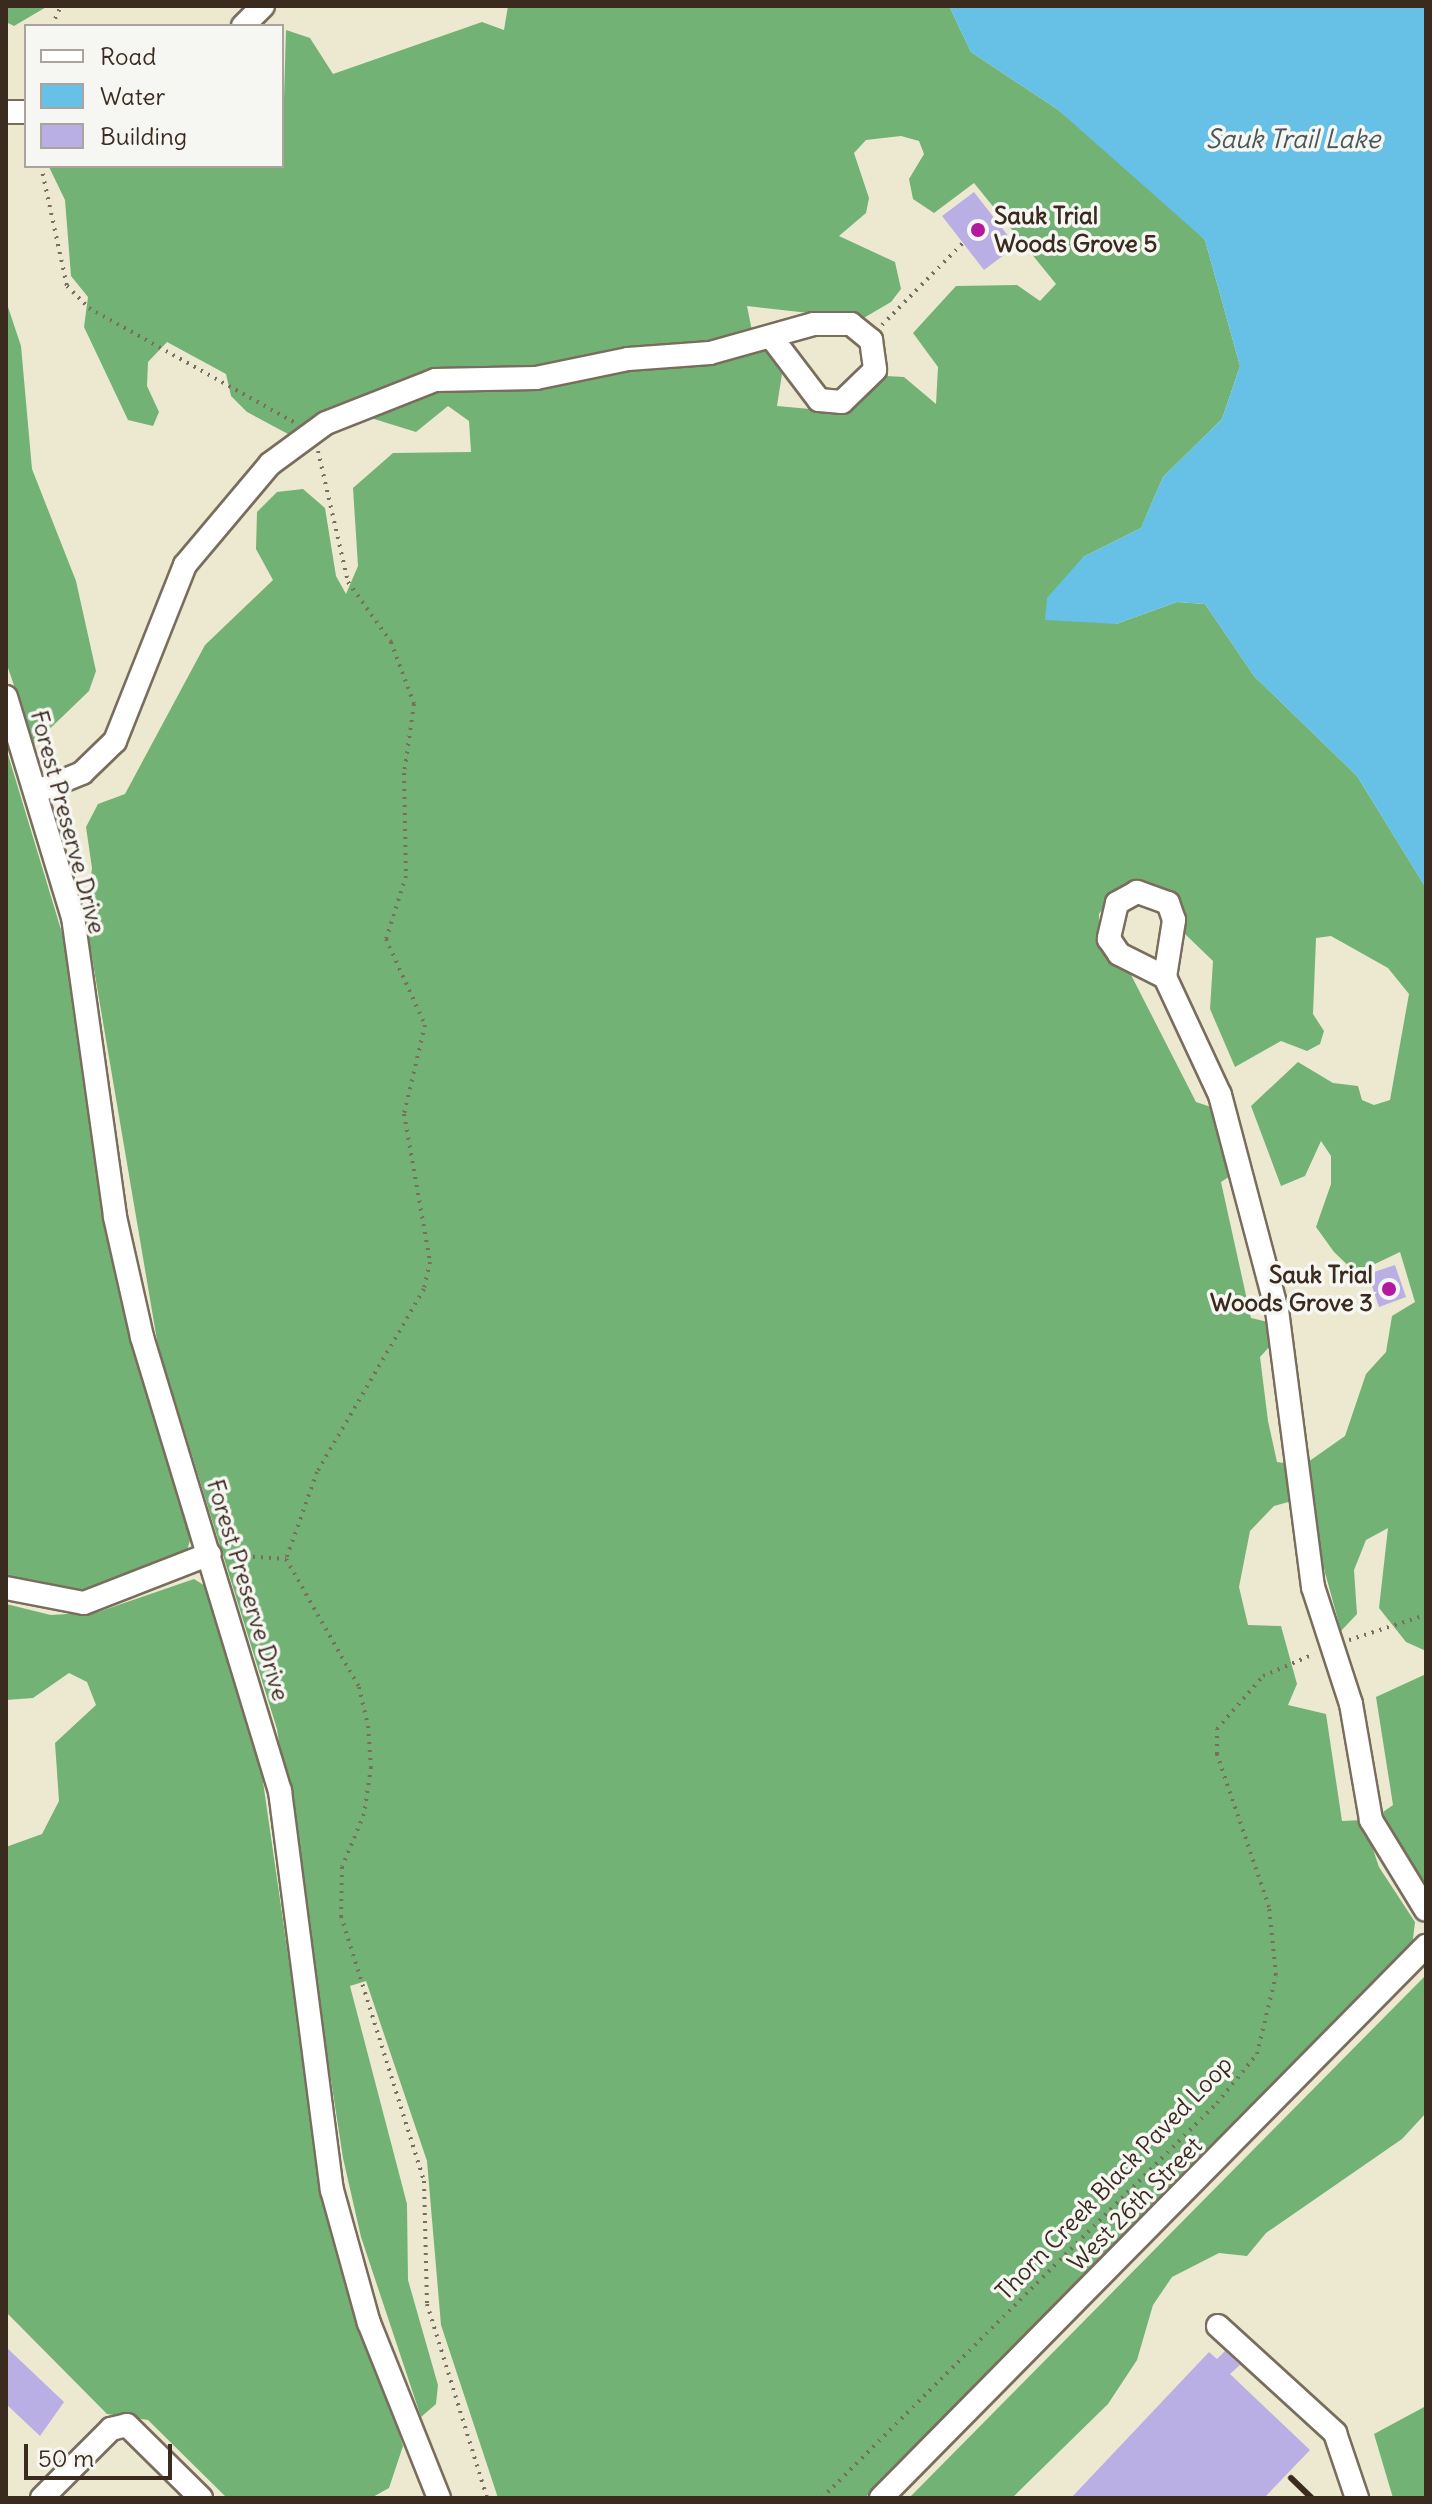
<!DOCTYPE html>
<style>
body{margin:0}
#map{position:relative;width:1432px;height:2504px;overflow:hidden;background:#ede9d1;font-family:Delius,sans-serif}
div>[style]{position:absolute}
.forest>*{inset:0;background:#72b274}
.water>*{inset:0;background:#67c0e5}
.building>*{inset:0;background:#baafe5}
.path>*{height:4px;margin-top:-2px;transform-origin:0;background:repeating-linear-gradient(90deg,#796d5d 0 2px,transparent 0 8px)}
.roads{filter:drop-shadow(2px 0 #796d5d) drop-shadow(-2px 0 #796d5d) drop-shadow(0 2px #796d5d) drop-shadow(0 -2px #796d5d)}
.minor>*{height:22px;margin:-11px;padding:0 11px;transform-origin:11px;border-radius:11px;background:#fff}
.rail>*{height:6px;margin:-3px;padding:0 3px;transform-origin:3px;border-radius:3px;background:#3b2a1e}
.dots>*{width:22px;height:22px;translate:-50% -50%;box-sizing:border-box;border:4px solid #f6f6f2;border-radius:50%}
span{translate:-50% -50%;white-space:nowrap;text-align:center;line-height:1.15;-webkit-text-stroke:7px #f6f6f2;paint-order:stroke}
.poi-label{font-size:24px;color:#3b2a1e;font-weight:700}
.left{translate:0 -50%;text-align:left}
.right{translate:-100% -50%;text-align:right}
.street-label{font-size:24px;color:#3b2a1e}
.water-label{font-size:26px;color:#48575a;font-style:italic}
.frame{position:absolute;inset:0;border:8px solid #3b2a1e;pointer-events:none}
.legend{position:absolute;left:24px;top:24px;width:260px;height:144px;box-sizing:border-box;background:#f6f6f2;border:2px solid #aba49d;margin:0;padding:10px 14px;list-style:none;font-size:24px;color:#3b2a1e}
.legend li{display:flex;align-items:center;gap:16px;height:40px}
.legend b{width:40px;border:2px solid #aba49d}
.scale{position:absolute;left:24px;top:2444px;width:148px;height:36px;box-sizing:border-box;border:4px solid #3b2a1e;border-top:0;padding-left:10px;font-size:24px;line-height:28px;white-space:nowrap;color:#3b2a1e;-webkit-text-stroke:6px #f6f6f2;paint-order:stroke}
</style>
<div id="map">
<div class="forest">
<div style="clip-path:polygon(6px 6px,48px 6px,14px 26px,6px 22px)"></div>
<div style="clip-path:polygon(evenodd,508px 6px,949px 6px,971px 52px,1057px 109px,1161px 196px,1205px 240px,1240px 366px,1222px 419px,1163px 477px,1141px 528px,1083px 557px,1116px 624px,1177px 602px,1205px 604px,1254px 676px,1357px 776px,1426px 888px,1426px 1651px,1406px 1642px,1379px 1608px,1388px 1528px,1366px 1540px,1354px 1570px,1357px 1614px,1341px 1631px,1311px 1521px,1308px 1462px,1345px 1436px,1366px 1374px,1386px 1352px,1392px 1316px,1415px 1302px,1400px 1252px,1356px 1273px,1334px 1252px,1316px 1227px,1331px 1184px,1331px 1156px,1321px 1141px,1305px 1176px,1281px 1186px,1251px 1106px,1298px 1062px,1333px 1083px,1358px 1086px,1362px 1100px,1374px 1105px,1390px 1100px,1409px 994px,1388px 968px,1331px 936px,1316px 938px,1313px 1014px,1324px 1031px,1320px 1044px,1307px 1051px,1281px 1041px,1235px 1067px,1210px 1009px,1213px 961px,1185px 934px,1164px 889px,1139px 880px,1115px 891px,1099px 914px,1099px 933px,1128px 969px,1196px 1102px,1217px 1109px,1235px 1173px,1221px 1182px,1251px 1318px,1268px 1322px,1270px 1346px,1260px 1357px,1268px 1421px,1277px 1462px,1290px 1464px,1292px 1501px,1274px 1506px,1250px 1531px,1239px 1587px,1248px 1625px,1281px 1626px,1297px 1684px,1288px 1705px,1326px 1714px,1342px 1821px,1363px 1820px,1379px 1867px,1415px 1922px,1412px 1947px,865px 2498px,498px 2498px,441px 2325px,427px 2161px,366px 1981px,350px 1986px,407px 2204px,408px 2280px,438px 2385px,436px 2404px,421px 2417px,361px 2237px,343px 2158px,277px 1729px,158px 1346px,86px 922px,92px 868px,86px 827px,98px 804px,125px 794px,205px 645px,273px 580px,256px 549px,257px 512px,277px 492px,303px 489px,325px 508px,336px 576px,346px 594px,358px 566px,353px 488px,393px 453px,471px 452px,469px 421px,448px 406px,416px 432px,371px 418px,327px 435px,288px 434px,247px 412px,231px 396px,226px 374px,167px 342px,148px 362px,147px 386px,159px 412px,153px 426px,128px 420px,84px 327px,88px 297px,71px 276px,65px 200px,49px 167px,282px 166px,286px 30px,310px 38px,333px 74px,482px 22px,504px 30px,508px 6px,901px 136px,919px 141px,924px 154px,909px 179px,913px 199px,934px 213px,974px 183px,1056px 284px,1040px 301px,1017px 285px,956px 286px,913px 333px,938px 367px,936px 404px,904px 377px,886px 376px,843px 412px,777px 406px,782px 374px,752px 331px,747px 306px,862px 319px,891px 302px,901px 289px,895px 262px,839px 236px,866px 213px,869px 198px,854px 153px,866px 140px,901px 136px)"></div>
<div style="clip-path:polygon(6px 301px,21px 346px,32px 469px,76px 581px,96px 671px,89px 691px,34px 744px,6px 662px)"></div>
<div style="clip-path:polygon(6px 748px,66px 946px,113px 1260px,191px 1537px,186px 1554px,95px 1589px,57px 1591px,6px 1574px)"></div>
<div style="clip-path:polygon(194px 1579px,210px 1589px,259px 1754px,321px 2184px,403px 2446px,389px 2488px,371px 2498px,227px 2498px,148px 2420px,107px 2414px,6px 2312px,6px 1847px,42px 1834px,59px 1801px,55px 1743px,96px 1705px,87px 1682px,69px 1673px,33px 1698px,6px 1700px,6px 1604px,51px 1615px,98px 1612px)"></div>
<div style="clip-path:polygon(1426px 1674px,1426px 1883px,1394px 1845px,1383px 1812px,1393px 1805px,1376px 1697px)"></div>
<div style="clip-path:polygon(1426px 1975px,1426px 2113px,1402px 2139px,1266px 2233px,1247px 2256px,1219px 2253px,1172px 2277px,1153px 2305px,1137px 2360px,1108px 2404px,1012px 2498px,909px 2498px)"></div>
<div style="clip-path:polygon(1426px 2406px,1426px 2498px,1393px 2498px,1374px 2434px)"></div>
</div>
<div class="water">
<div style="clip-path:polygon(949px 6px,1426px 6px,1426px 888px,1357px 776px,1254px 676px,1205px 604px,1177px 602px,1116px 624px,1045px 620px,1047px 598px,1083px 557px,1141px 528px,1163px 477px,1222px 419px,1240px 366px,1205px 240px,1057px 109px,971px 52px)"></div>
</div>
<div class="building">
<div style="clip-path:polygon(974px 192px,1016px 246px,984px 270px,942px 216px)"></div>
<div style="clip-path:polygon(1395px 1265px,1406px 1297px,1379px 1307px,1368px 1274px)"></div>
<div style="clip-path:polygon(6px 2347px,64px 2402px,40px 2436px,6px 2404px)"></div>
<div style="clip-path:polygon(1225px 2351px,1240px 2365px,1230px 2374px,1310px 2450px,1264px 2498px,1071px 2498px,1209px 2352px,1217px 2359px)"></div>
</div>
<div class="path">
<div style="left:52px;top:26px;width:22px;rotate:-66deg"></div>
<div style="left:41px;top:166px;width:123px;rotate:77.8deg"></div>
<div style="left:67px;top:286px;width:31px;rotate:45deg"></div>
<div style="left:89px;top:308px;width:237px;rotate:29.1deg"></div>
<div style="left:882px;top:325px;width:115px;rotate:-45.4deg"></div>
<div style="left:318px;top:451px;width:134px;rotate:77.1deg"></div>
<div style="left:348px;top:582px;width:74px;rotate:54.4deg"></div>
<div style="left:391px;top:642px;width:66px;rotate:69.6deg"></div>
<div style="left:414px;top:704px;width:70px;rotate:98.2deg"></div>
<div style="left:404px;top:773px;width:103px;rotate:88.9deg"></div>
<div style="left:406px;top:876px;width:66px;rotate:107.6deg"></div>
<div style="left:386px;top:939px;width:94px;rotate:65.6deg"></div>
<div style="left:425px;top:1025px;width:91px;rotate:103.3deg"></div>
<div style="left:404px;top:1114px;width:150px;rotate:80deg"></div>
<div style="left:430px;top:1262px;width:28px;rotate:103deg"></div>
<div style="left:424px;top:1289px;width:212px;rotate:120.3deg"></div>
<div style="left:317px;top:1472px;width:92px;rotate:109.6deg"></div>
<div style="left:286px;top:1559px;width:147px;rotate:60.3deg"></div>
<div style="left:359px;top:1687px;width:40px;rotate:77deg"></div>
<div style="left:368px;top:1726px;width:41px;rotate:85.8deg"></div>
<div style="left:371px;top:1767px;width:48px;rotate:98.5deg"></div>
<div style="left:364px;top:1814px;width:57px;rotate:112.5deg"></div>
<div style="left:342px;top:1867px;width:49px;rotate:91.2deg"></div>
<div style="left:341px;top:1916px;width:278px;rotate:72.6deg"></div>
<div style="left:424px;top:2181px;width:123px;rotate:88.6deg"></div>
<div style="left:427px;top:2304px;width:203px;rotate:72.8deg"></div>
<div style="left:229px;top:1555px;width:57px;rotate:4deg"></div>
<div style="left:1349px;top:1640px;width:81px;rotate:-18deg"></div>
<div style="left:822px;top:2498px;width:559px;rotate:-45deg"></div>
<div style="left:1217px;top:2103px;width:63px;rotate:-50.8deg"></div>
<div style="left:1257px;top:2054px;width:81px;rotate:-76.5deg"></div>
<div style="left:1276px;top:1975px;width:68px;rotate:-95.9deg"></div>
<div style="left:1269px;top:1907px;width:162px;rotate:-108.8deg"></div>
<div style="left:1217px;top:1754px;width:25px;rotate:-90deg"></div>
<div style="left:1217px;top:1729px;width:70px;rotate:-49deg"></div>
<div style="left:1263px;top:1676px;width:56px;rotate:-23.3deg"></div>
</div>
<div class="roads">
<div class="minor">
<div style="left:243px;top:26px;width:28px;rotate:-45deg"></div>
<div style="left:6px;top:112px;width:20px"></div>
<div style="left:6px;top:697px;width:230px;rotate:73.1deg"></div>
<div style="left:73px;top:917px;width:303px;rotate:82deg"></div>
<div style="left:115px;top:1217px;width:123px;rotate:77.3deg"></div>
<div style="left:142px;top:1337px;width:475px;rotate:73.1deg"></div>
<div style="left:280px;top:1791px;width:402px;rotate:82.6deg"></div>
<div style="left:332px;top:2190px;width:138px;rotate:74.5deg"></div>
<div style="left:369px;top:2323px;width:188px;rotate:68.2deg"></div>
<div style="left:38px;top:791px;width:48px;rotate:-22.2deg"></div>
<div style="left:82px;top:773px;width:46px;rotate:-44.1deg"></div>
<div style="left:115px;top:741px;width:189px;rotate:-68.3deg"></div>
<div style="left:185px;top:565px;width:132px;rotate:-49.9deg"></div>
<div style="left:270px;top:464px;width:69px;rotate:-36.2deg"></div>
<div style="left:326px;top:423px;width:117px;rotate:-21.5deg"></div>
<div style="left:435px;top:380px;width:101px;rotate:-1.1deg"></div>
<div style="left:536px;top:378px;width:94px;rotate:-11.7deg"></div>
<div style="left:628px;top:359px;width:82px;rotate:-4.2deg"></div>
<div style="left:710px;top:353px;width:108px;rotate:-15.6deg"></div>
<div style="left:814px;top:324px;width:37px"></div>
<div style="left:851px;top:324px;width:26px;rotate:39deg"></div>
<div style="left:871px;top:340px;width:30px;rotate:82deg"></div>
<div style="left:875px;top:370px;width:46px;rotate:135.9deg"></div>
<div style="left:842px;top:402px;width:23px;rotate:-175deg"></div>
<div style="left:819px;top:400px;width:78px;rotate:-127.2deg"></div>
<div style="left:1165px;top:977px;width:58px;rotate:-81deg"></div>
<div style="left:1174px;top:920px;width:18px;rotate:-109deg"></div>
<div style="left:1168px;top:903px;width:33px;rotate:-160deg"></div>
<div style="left:1137px;top:892px;width:23px;rotate:151deg"></div>
<div style="left:1117px;top:903px;width:37px;rotate:103deg"></div>
<div style="left:1109px;top:939px;width:18px;rotate:56deg"></div>
<div style="left:1119px;top:954px;width:51px;rotate:26.6deg"></div>
<div style="left:1165px;top:977px;width:130px;rotate:65deg"></div>
<div style="left:1220px;top:1095px;width:222px;rotate:75.2deg"></div>
<div style="left:1277px;top:1310px;width:279px;rotate:82.6deg"></div>
<div style="left:1313px;top:1587px;width:123px;rotate:72deg"></div>
<div style="left:1351px;top:1704px;width:118px;rotate:80.2deg"></div>
<div style="left:1371px;top:1820px;width:105px;rotate:58.6deg"></div>
<div style="left:6px;top:1588px;width:79px;rotate:10.9deg"></div>
<div style="left:84px;top:1603px;width:135px;rotate:-21.3deg"></div>
<div style="left:1218px;top:2326px;width:159px;rotate:42.4deg"></div>
<div style="left:1335px;top:2433px;width:69px;rotate:71.3deg"></div>
<div style="left:42px;top:2498px;width:98px;rotate:-45deg"></div>
<div style="left:111px;top:2429px;width:16px;rotate:-14deg"></div>
<div style="left:127px;top:2425px;width:104px;rotate:44.6deg"></div>
<div style="left:881px;top:2498px;width:776px;rotate:-45.37deg"></div>
</div>
</div>
<div class="rail">
<div style="left:1291px;top:2478px;width:29px;rotate:44deg"></div>
</div>
<div class="dots">
<div style="left:978px;top:230px;background:#b5179e"></div>
<div style="left:1389px;top:1289px;background:#b5179e"></div>
</div>
<div class="poi-label">
<span class="left" style="left:994px;top:230px">Sauk Trial<br>Woods Grove 5</span>
<span class="right" style="left:1373px;top:1289px">Sauk Trial<br>Woods Grove 3</span>
</div>
<div class="street-label">
<span style="left:68px;top:822px;rotate:75deg">Forest Preserve Drive</span>
<span style="left:248px;top:1590px;rotate:73deg">Forest Preserve Drive</span>
<span style="left:1114px;top:2178px;rotate:-46deg">Thorn Creek Black Paved Loop</span>
<span style="left:1135px;top:2204px;rotate:-45deg">West 26th Street</span>
</div>
<div class="water-label">
<span style="left:1293px;top:139px">Sauk Trail Lake</span>
</div>
<div class="frame"></div>
<ul class="legend">
<li><b style="height:10px;background:#fff"></b>Road</li>
<li><b style="height:22px;background:#67c0e5"></b>Water</li>
<li><b style="height:22px;background:#baafe5"></b>Building</li>
</ul>
<div class="scale">50 m</div>
</div>
